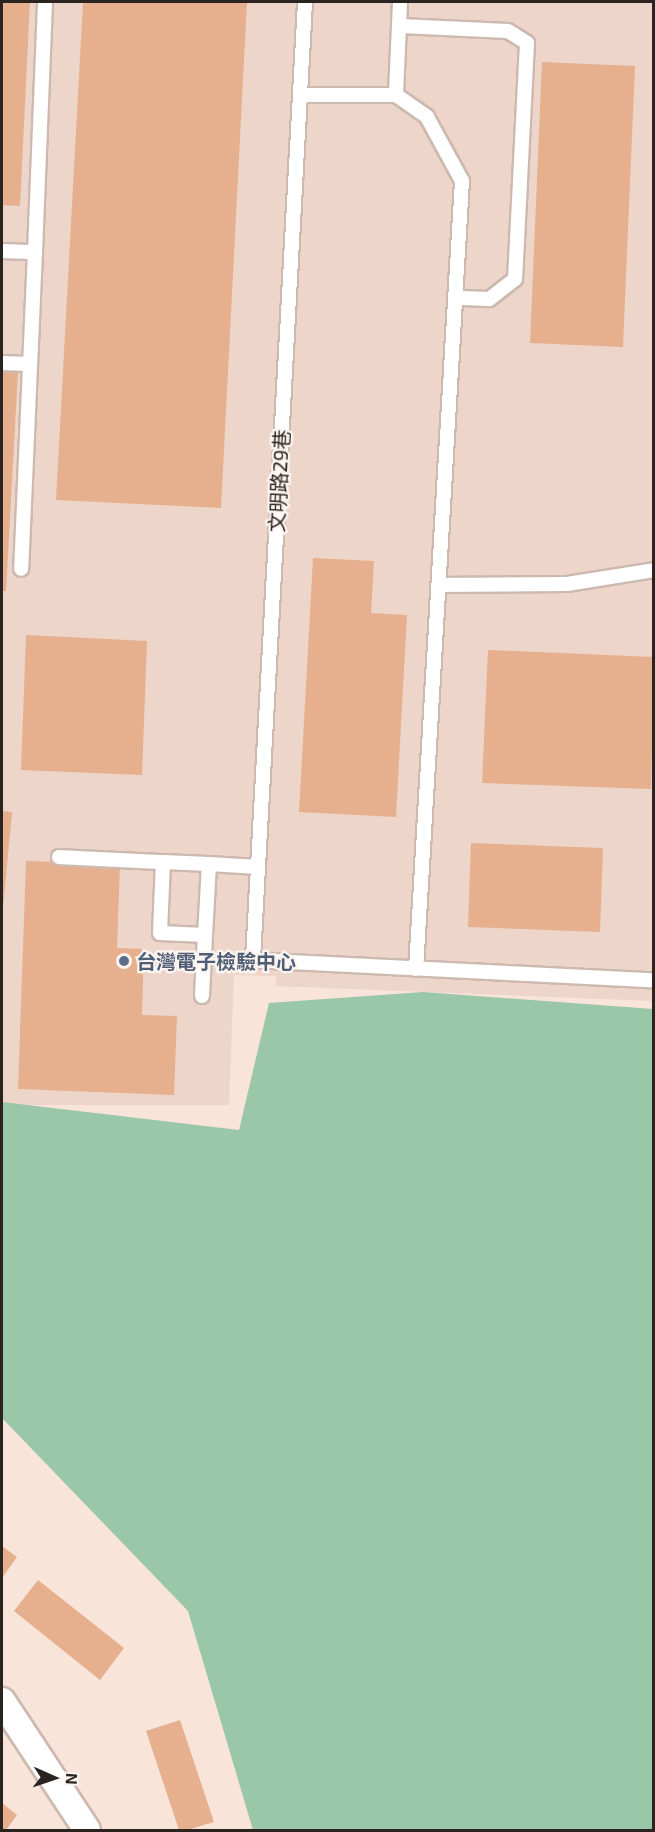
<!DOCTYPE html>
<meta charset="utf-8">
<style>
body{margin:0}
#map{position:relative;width:655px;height:1832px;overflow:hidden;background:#f8e4d9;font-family:"Exo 2","Noto Sans TC",sans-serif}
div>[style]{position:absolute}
.industrial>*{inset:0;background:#edd5ca}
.green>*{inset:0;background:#99c7a7}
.building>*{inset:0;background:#e6b08e}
.roads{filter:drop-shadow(2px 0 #ccb9af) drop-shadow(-2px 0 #ccb9af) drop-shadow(0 2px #ccb9af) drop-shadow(0 -2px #ccb9af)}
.service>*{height:14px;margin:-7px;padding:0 7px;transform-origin:7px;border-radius:7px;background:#fff}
.minor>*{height:26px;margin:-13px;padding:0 13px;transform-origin:13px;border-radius:13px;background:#fff}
.dots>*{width:16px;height:16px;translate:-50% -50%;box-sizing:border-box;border:3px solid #fcf4f0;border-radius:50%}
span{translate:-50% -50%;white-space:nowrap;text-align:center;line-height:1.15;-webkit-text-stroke:4.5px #fcf4f0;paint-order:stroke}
.street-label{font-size:20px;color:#2a231f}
.service-label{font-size:20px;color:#4e5e75;font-weight:700}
.left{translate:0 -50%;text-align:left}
.frame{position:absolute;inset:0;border:3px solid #2a231f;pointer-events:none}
.north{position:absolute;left:24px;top:1748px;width:60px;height:60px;-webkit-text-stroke:4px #fcf4f0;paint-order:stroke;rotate:93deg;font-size:16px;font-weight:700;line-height:24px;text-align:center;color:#2a231f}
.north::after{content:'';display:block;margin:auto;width:21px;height:27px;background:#2a231f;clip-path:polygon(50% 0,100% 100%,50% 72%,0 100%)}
</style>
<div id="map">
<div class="industrial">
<div style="clip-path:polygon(2px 2px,653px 2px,653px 1001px,276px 986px,276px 976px,234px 975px,229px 1105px,2px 1105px)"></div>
</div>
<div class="green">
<div style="clip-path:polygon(423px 992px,653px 1009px,653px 1830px,253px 1830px,188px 1611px,2px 1418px,2px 1102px,239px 1130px,269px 1003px)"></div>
</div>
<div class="building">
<div style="clip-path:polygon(2px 2px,30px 2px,20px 206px,2px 205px)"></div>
<div style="clip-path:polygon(83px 2px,247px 2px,221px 508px,56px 500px)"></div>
<div style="clip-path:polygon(542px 62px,635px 66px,623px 347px,530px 343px)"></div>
<div style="clip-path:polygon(2px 371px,18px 372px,6px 591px,2px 591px)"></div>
<div style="clip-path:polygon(313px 558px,374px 561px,371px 613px,407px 615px,396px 817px,299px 812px)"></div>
<div style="clip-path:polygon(26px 635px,147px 641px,142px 775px,21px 770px)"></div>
<div style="clip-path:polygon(488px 650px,654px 657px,651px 789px,482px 783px)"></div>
<div style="clip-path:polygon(2px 811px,12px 812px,3px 908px,2px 908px)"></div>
<div style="clip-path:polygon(471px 843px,603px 848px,600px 932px,468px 927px)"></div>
<div style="clip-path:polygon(26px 861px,120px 864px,117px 948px,144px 949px,142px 1015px,177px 1016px,174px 1095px,18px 1089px)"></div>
<div style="clip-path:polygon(2px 1546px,17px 1557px,2px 1578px)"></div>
<div style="clip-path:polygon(38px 1580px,124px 1648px,100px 1680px,14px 1611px)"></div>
<div style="clip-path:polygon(180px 1720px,214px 1822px,187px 1830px,179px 1830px,146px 1731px)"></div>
<div style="clip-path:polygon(2px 1803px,17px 1815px,6px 1830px,2px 1830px)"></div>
</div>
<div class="roads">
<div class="service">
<div style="left:305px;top:2px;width:959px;rotate:93.11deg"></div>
<div style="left:253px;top:960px;width:401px;rotate:2.9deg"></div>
<div style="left:400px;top:2px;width:93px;rotate:92.5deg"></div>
<div style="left:396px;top:95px;width:38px;rotate:35deg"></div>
<div style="left:427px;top:117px;width:73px;rotate:61.3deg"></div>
<div style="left:462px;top:181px;width:789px;rotate:93.34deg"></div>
<div style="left:400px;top:26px;width:108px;rotate:2.7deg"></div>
<div style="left:508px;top:31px;width:22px;rotate:32deg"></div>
<div style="left:527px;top:43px;width:236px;rotate:92.9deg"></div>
<div style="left:515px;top:279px;width:33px;rotate:142deg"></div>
<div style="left:489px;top:299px;width:34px;rotate:-178deg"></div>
<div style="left:300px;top:95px;width:96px"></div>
<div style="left:2px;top:251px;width:33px;rotate:2deg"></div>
<div style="left:35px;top:252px;width:317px;rotate:92.5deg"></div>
<div style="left:35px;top:252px;width:250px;rotate:-87.7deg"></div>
<div style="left:2px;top:363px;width:28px;rotate:2deg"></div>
<div style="left:439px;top:585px;width:128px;rotate:-0.4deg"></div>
<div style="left:567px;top:584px;width:88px;rotate:-9.1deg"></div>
<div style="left:59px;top:857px;width:104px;rotate:2.8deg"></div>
<div style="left:209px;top:864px;width:71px;rotate:93.2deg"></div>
<div style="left:205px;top:935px;width:45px;rotate:-177.5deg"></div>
<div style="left:160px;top:933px;width:71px;rotate:-87.6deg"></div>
<div style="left:163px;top:862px;width:46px;rotate:2.5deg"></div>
<div style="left:209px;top:864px;width:49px;rotate:3.5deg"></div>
<div style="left:202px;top:996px;width:61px;rotate:-87.2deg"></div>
</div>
<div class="minor">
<div style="left:2px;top:1701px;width:154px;rotate:56.6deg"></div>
</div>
</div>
<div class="dots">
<div style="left:124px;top:961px;background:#5c6f8a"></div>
</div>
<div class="street-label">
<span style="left:279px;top:481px;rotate:-87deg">文明路29巷</span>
</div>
<div class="service-label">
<span class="left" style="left:136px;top:961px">台灣電子檢驗中心</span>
</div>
<div class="frame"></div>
<div class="north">N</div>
</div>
